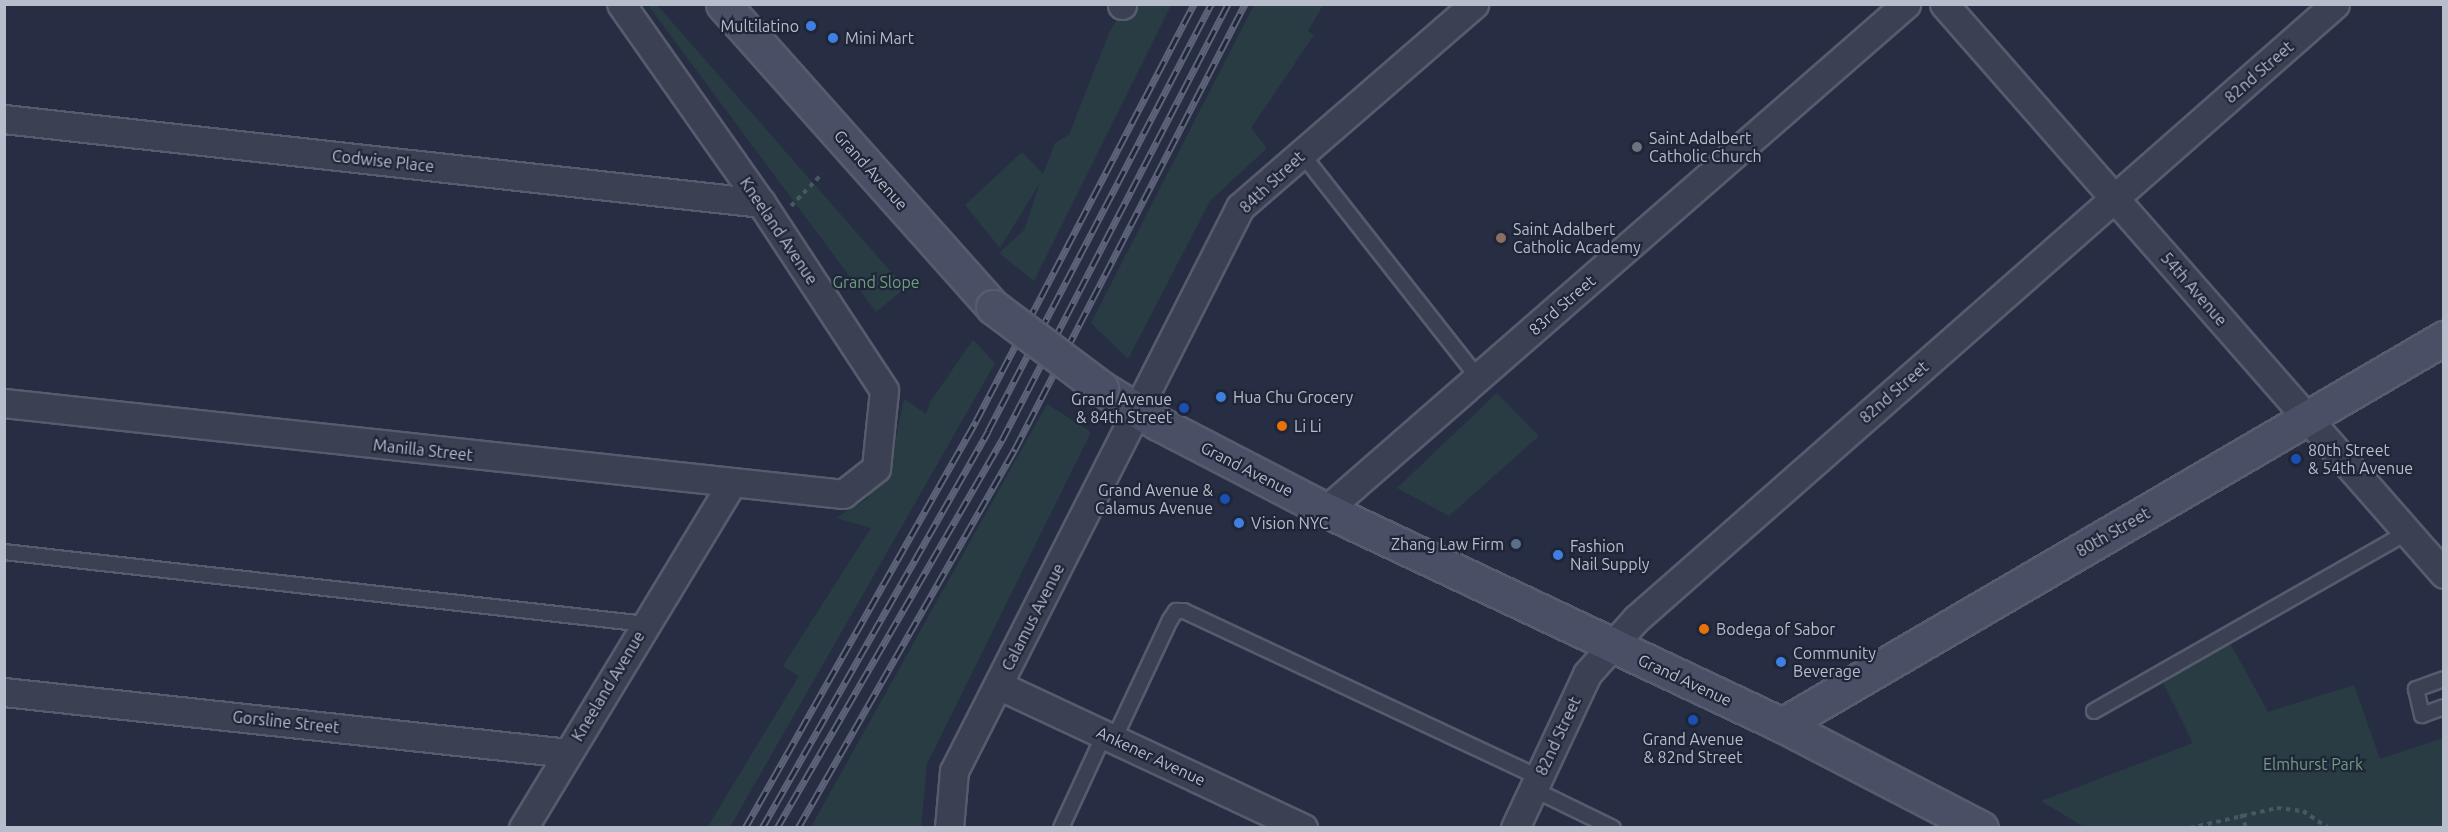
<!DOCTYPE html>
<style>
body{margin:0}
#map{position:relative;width:2448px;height:832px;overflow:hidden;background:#272e43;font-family:Ubuntu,sans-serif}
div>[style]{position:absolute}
.green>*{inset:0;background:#293c44}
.path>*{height:4px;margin-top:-2px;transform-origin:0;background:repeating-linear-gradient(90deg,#475960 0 4.5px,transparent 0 9px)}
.roads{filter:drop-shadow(2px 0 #565c6d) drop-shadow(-2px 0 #565c6d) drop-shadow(0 2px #565c6d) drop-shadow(0 -2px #565c6d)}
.lane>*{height:14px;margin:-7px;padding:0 7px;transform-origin:7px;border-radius:7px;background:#3b4152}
.street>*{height:27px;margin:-13.5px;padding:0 13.5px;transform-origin:13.5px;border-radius:13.5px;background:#3b4152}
.secondary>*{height:33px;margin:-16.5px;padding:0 16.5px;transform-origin:16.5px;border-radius:16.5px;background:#494f65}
.rail>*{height:7px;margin-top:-3.5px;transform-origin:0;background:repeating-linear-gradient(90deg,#1f2638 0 14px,#5d6479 0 28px);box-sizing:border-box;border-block:2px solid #5d6479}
.bridges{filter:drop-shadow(2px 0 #565c6d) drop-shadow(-2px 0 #565c6d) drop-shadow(0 2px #565c6d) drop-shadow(0 -2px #565c6d)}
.secondary-bridge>*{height:33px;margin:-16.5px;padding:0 16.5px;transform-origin:16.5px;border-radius:16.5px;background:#494f65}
.dots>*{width:16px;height:16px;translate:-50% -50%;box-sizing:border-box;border:3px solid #1f2638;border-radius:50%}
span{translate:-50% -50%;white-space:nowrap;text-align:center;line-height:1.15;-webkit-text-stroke:4.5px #1f2638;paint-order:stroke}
.poi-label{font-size:16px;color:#b8bdcc}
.right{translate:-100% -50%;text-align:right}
.left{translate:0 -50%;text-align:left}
.street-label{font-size:16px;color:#b8bdcc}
.park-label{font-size:16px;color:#6f9d80}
.frame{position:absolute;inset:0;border:6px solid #b8bdcc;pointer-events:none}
</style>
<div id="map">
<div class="green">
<div style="clip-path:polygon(648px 5px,657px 5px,905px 288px,876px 312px)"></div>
<div style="clip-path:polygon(1126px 5px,1171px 5px,1034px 281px,999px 253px,1024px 230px,1040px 183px,1000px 248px,965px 205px,1022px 152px,1043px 174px,1055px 143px,1069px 135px,1109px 33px)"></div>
<div style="clip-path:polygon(1254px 5px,1323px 5px,1308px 31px,1314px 35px,1251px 128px,1267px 148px,1210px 201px,1128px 359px,1091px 323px)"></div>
<div style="clip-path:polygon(973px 340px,995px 363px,730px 827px,707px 828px,799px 676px,783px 666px,871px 528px,836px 518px,867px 499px,890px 466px,904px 399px,926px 414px,930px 402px)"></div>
<div style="clip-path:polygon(1497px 393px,1539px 436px,1449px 516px,1397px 488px)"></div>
<div style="clip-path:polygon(1047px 404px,1091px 432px,927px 764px,921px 827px,811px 827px)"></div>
<div style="clip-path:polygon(2230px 643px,2268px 712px,2354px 685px,2380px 759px,2443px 738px,2443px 827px,2084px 827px,2041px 801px,2193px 743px,2163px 683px)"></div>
</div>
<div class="path">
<div style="left:791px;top:206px;width:45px;rotate:-45.9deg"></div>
<div style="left:2241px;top:814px;width:15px;rotate:70deg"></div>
<div style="left:2190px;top:828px;width:89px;rotate:-12.9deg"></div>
<div style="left:2277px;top:808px;width:26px;rotate:7deg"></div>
<div style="left:2303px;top:811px;width:30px;rotate:34deg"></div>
</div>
<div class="roads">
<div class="lane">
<div style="left:1302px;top:154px;width:285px;rotate:51.8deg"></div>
<div style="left:4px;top:552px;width:646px;rotate:6.4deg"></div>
<div style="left:2444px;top:679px;width:30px;rotate:160deg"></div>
<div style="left:2416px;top:689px;width:27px;rotate:77deg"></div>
<div style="left:2422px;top:715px;width:23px;rotate:-20deg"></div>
<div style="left:2094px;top:711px;width:359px;rotate:-29.7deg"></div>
<div style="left:1114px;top:739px;width:132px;rotate:-64.8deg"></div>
<div style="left:1170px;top:620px;width:11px;rotate:-56deg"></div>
<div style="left:1176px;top:611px;width:8px"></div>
<div style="left:1184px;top:611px;width:392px;rotate:25.1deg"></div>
<div style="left:1533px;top:789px;width:89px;rotate:26deg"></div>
<div style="left:1061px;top:828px;width:102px;rotate:-65.2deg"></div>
</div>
<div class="street">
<div style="left:1122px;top:4px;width:1px;rotate:90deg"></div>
<div style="left:1944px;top:4px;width:758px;rotate:48.74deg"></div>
<div style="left:4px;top:119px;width:762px;rotate:6.33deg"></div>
<div style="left:4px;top:403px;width:844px;rotate:6.19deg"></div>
<div style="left:843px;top:494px;width:42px;rotate:-38.2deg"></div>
<div style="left:876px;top:468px;width:78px;rotate:-84.1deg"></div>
<div style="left:884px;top:390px;width:224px;rotate:-123.3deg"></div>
<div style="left:761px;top:203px;width:243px;rotate:-125.1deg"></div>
<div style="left:1326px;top:510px;width:770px;rotate:-41.1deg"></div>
<div style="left:998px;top:685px;width:337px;rotate:25.1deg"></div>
<div style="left:4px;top:692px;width:567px;rotate:6.17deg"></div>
<div style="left:523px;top:828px;width:402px;rotate:-58.8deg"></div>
<div style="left:949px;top:828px;width:57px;rotate:-85deg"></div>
<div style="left:954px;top:771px;width:632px;rotate:-63.11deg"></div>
<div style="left:1240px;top:207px;width:310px;rotate:-40.9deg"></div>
<div style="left:1515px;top:828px;width:170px;rotate:-64.9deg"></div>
<div style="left:1587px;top:674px;width:74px;rotate:-48.3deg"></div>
<div style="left:1636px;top:619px;width:931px;rotate:-41.34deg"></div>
</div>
<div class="secondary">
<div style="left:723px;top:4px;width:406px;rotate:48.3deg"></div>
<div style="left:1101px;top:388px;width:67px;rotate:31.6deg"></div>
<div style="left:1158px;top:423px;width:189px;rotate:27.4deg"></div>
<div style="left:1326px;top:510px;width:504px;rotate:25.24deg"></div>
<div style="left:1782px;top:725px;width:224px;rotate:27.4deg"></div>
<div style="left:1782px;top:725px;width:767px;rotate:-30.31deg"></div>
</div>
</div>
<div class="rail">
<div style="left:745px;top:828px;width:468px;rotate:-60.4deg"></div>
<div style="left:976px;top:421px;width:471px;rotate:-62.4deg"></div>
<div style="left:762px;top:828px;width:457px;rotate:-60.3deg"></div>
<div style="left:988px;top:431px;width:482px;rotate:-62.4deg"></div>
<div style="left:777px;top:828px;width:449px;rotate:-59.9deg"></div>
<div style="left:1002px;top:440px;width:491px;rotate:-62.6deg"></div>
<div style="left:798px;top:828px;width:437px;rotate:-60.2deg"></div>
<div style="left:1015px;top:449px;width:501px;rotate:-62.67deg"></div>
</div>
<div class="bridges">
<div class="secondary-bridge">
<div style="left:993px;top:307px;width:135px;rotate:36.9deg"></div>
</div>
</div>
<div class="dots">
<div style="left:811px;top:26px;background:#3f7fe0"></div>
<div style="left:833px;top:38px;background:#3f7fe0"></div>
<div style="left:1637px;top:147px;background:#6b7280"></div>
<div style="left:1501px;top:238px;background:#8d6e63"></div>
<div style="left:1221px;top:397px;background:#3f7fe0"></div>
<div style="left:1184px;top:408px;background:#1a4fb4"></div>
<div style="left:1282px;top:426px;background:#e8710a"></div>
<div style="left:2296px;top:459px;background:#1a4fb4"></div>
<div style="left:1225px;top:499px;background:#1a4fb4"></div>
<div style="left:1239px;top:523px;background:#3f7fe0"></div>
<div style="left:1516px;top:544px;background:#5c6f8a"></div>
<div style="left:1558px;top:555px;background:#3f7fe0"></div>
<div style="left:1704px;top:629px;background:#e8710a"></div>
<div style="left:1781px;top:662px;background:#3f7fe0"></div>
<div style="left:1693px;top:720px;background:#1a4fb4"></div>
</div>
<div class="poi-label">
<span class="right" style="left:799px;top:26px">Multilatino</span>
<span class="left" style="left:845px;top:38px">Mini Mart</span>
<span class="left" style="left:1649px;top:147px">Saint Adalbert<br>Catholic Church</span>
<span class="left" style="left:1513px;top:238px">Saint Adalbert<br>Catholic Academy</span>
<span class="left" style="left:1233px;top:397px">Hua Chu Grocery</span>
<span class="right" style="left:1172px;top:408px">Grand Avenue<br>&amp; 84th Street</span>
<span class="left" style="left:1294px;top:426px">Li Li</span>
<span class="left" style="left:2308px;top:459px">80th Street<br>&amp; 54th Avenue</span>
<span class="right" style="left:1213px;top:499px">Grand Avenue &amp;<br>Calamus Avenue</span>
<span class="left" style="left:1251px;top:523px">Vision NYC</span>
<span class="right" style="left:1504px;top:544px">Zhang Law Firm</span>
<span class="left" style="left:1570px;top:555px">Fashion<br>Nail Supply</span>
<span class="left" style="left:1716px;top:629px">Bodega of Sabor</span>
<span class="left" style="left:1793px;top:662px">Community<br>Beverage</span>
<span style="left:1693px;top:748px">Grand Avenue<br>&amp; 82nd Street</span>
</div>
<div class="street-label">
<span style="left:2259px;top:72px;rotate:-41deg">82nd Street</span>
<span style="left:383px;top:161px;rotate:6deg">Codwise Place</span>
<span style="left:871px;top:170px;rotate:48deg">Grand Avenue</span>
<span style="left:1272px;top:182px;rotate:-43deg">84th Street</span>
<span style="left:779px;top:231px;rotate:56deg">Kneeland Avenue</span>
<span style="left:2194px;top:289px;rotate:49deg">54th Avenue</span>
<span style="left:1562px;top:305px;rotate:-41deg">83rd Street</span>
<span style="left:1894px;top:392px;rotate:-41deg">82nd Street</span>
<span style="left:423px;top:450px;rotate:6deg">Manilla Street</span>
<span style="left:1247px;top:469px;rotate:27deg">Grand Avenue</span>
<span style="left:2113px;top:532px;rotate:-30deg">80th Street</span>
<span style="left:1033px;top:617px;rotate:-63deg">Calamus Avenue</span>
<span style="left:1685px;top:680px;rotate:25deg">Grand Avenue</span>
<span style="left:608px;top:686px;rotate:-59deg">Kneeland Avenue</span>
<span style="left:286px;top:722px;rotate:6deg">Gorsline Street</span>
<span style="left:1558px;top:736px;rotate:-65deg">82nd Street</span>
<span style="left:1151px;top:756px;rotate:25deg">Ankener Avenue</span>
</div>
<div class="park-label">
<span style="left:876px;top:282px">Grand Slope</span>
<span style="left:2313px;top:764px">Elmhurst Park</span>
</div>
<div class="frame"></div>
</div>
